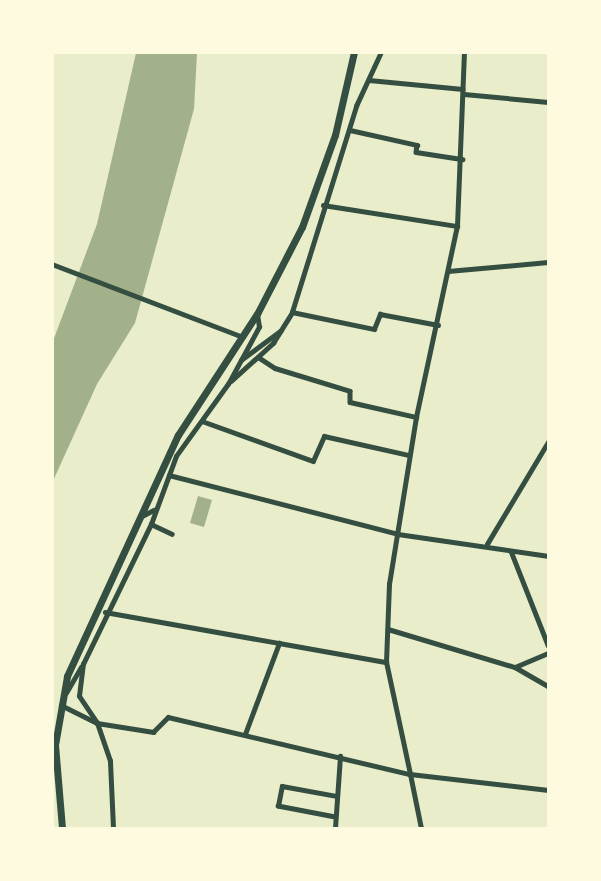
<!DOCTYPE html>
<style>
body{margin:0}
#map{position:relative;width:601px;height:881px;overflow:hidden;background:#e9edc9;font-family:"Crimson Pro",serif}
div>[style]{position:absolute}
.water>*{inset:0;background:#a3b18a}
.minor>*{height:4.5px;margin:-2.25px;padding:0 2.25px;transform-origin:2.25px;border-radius:2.25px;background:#344e41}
.tertiary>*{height:5px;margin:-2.5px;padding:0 2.5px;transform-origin:2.5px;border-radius:2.5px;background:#344e41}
.primary>*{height:7px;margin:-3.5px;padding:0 3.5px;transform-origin:3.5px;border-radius:3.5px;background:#344e41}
span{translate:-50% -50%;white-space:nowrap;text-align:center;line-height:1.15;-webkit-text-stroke:6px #fefae0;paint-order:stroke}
.frame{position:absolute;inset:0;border:54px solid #fefae0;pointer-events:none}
</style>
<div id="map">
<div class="water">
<div style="clip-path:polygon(136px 53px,197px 53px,194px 109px,135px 323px,97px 384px,53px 481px,53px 341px,97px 224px)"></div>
<div style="clip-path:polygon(198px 496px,212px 500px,204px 527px,190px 523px)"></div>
</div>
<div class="minor">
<div style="left:369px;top:80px;width:94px;rotate:5.5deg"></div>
<div style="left:464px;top:94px;width:84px;rotate:5.4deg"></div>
<div style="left:350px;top:130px;width:69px;rotate:12.6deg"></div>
<div style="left:417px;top:145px;width:7px;rotate:98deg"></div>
<div style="left:416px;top:152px;width:47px;rotate:8.7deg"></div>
<div style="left:323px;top:205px;width:136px;rotate:8.9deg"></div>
<div style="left:52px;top:264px;width:202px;rotate:20.9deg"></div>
<div style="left:448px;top:271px;width:100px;rotate:-5.1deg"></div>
<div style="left:292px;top:312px;width:216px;rotate:-72.7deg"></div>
<div style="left:356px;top:106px;width:60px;rotate:-65.2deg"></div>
<div style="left:258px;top:357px;width:20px;rotate:33deg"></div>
<div style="left:275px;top:368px;width:78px;rotate:17deg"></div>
<div style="left:350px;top:391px;width:11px;rotate:90deg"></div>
<div style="left:350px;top:402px;width:68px;rotate:12.8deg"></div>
<div style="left:241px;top:360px;width:49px;rotate:-36.6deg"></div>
<div style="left:231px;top:381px;width:57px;rotate:-42.1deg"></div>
<div style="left:273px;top:343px;width:36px;rotate:-58deg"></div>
<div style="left:292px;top:312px;width:84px;rotate:11.7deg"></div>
<div style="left:374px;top:329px;width:16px;rotate:-68deg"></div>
<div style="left:380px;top:314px;width:59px;rotate:10.7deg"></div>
<div style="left:202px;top:421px;width:118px;rotate:19.8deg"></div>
<div style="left:313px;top:461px;width:27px;rotate:-66deg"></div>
<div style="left:324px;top:436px;width:87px;rotate:12.6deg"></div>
<div style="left:169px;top:475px;width:236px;rotate:14.4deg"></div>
<div style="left:398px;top:534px;width:152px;rotate:8.3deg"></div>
<div style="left:142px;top:516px;width:13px;rotate:-27deg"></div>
<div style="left:151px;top:524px;width:23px;rotate:25deg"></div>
<div style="left:487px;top:544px;width:119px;rotate:-59.1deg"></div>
<div style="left:511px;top:551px;width:101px;rotate:68.5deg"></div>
<div style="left:105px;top:612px;width:177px;rotate:10.1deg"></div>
<div style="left:388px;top:629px;width:133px;rotate:16.7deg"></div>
<div style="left:515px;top:667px;width:38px;rotate:30deg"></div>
<div style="left:515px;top:667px;width:36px;rotate:-23deg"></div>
<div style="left:66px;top:693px;width:30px;rotate:-60deg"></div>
<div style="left:61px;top:705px;width:40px;rotate:26.6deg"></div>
<div style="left:97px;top:723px;width:57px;rotate:9.1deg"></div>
<div style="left:153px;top:732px;width:21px;rotate:-45deg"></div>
<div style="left:168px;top:717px;width:249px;rotate:13.3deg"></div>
<div style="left:410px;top:774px;width:139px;rotate:6.6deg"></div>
<div style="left:245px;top:734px;width:97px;rotate:-69.5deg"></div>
<div style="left:279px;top:643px;width:109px;rotate:10.1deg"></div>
<div style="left:410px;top:774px;width:115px;rotate:-102.1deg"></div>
<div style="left:386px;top:662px;width:78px;rotate:-87.8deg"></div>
<div style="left:389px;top:584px;width:169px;rotate:-80.8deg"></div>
<div style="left:416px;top:417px;width:195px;rotate:-77.9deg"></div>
<div style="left:457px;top:226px;width:174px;rotate:-87.7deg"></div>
<div style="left:335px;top:817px;width:58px;rotate:-169.1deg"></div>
<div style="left:278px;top:806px;width:20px;rotate:-79deg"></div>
<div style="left:282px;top:786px;width:56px;rotate:10.3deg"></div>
<div style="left:113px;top:828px;width:67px;rotate:-92.6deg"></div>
<div style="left:110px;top:761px;width:40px;rotate:-108.9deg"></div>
<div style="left:97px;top:723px;width:32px;rotate:-124deg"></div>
<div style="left:79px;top:696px;width:32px;rotate:-83deg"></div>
<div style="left:83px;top:664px;width:156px;rotate:-64.1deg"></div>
<div style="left:151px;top:524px;width:72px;rotate:-69.8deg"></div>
<div style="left:176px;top:456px;width:89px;rotate:-54.2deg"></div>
<div style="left:228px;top:384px;width:65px;rotate:-61.5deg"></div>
<div style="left:259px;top:327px;width:13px;rotate:-99deg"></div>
<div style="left:335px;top:828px;width:72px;rotate:-86deg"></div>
</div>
<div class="tertiary">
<div style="left:410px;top:774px;width:55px;rotate:78.5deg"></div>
</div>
<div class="primary">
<div style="left:62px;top:828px;width:83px;rotate:-94.8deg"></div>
<div style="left:55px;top:745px;width:70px;rotate:-80.1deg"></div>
<div style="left:67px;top:676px;width:265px;rotate:-65.3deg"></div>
<div style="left:178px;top:435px;width:145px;rotate:-56.9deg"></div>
<div style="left:257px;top:314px;width:98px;rotate:-62.7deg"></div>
<div style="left:302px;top:227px;width:98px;rotate:-70.3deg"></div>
<div style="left:335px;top:135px;width:85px;rotate:-77.1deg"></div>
</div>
<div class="frame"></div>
</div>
